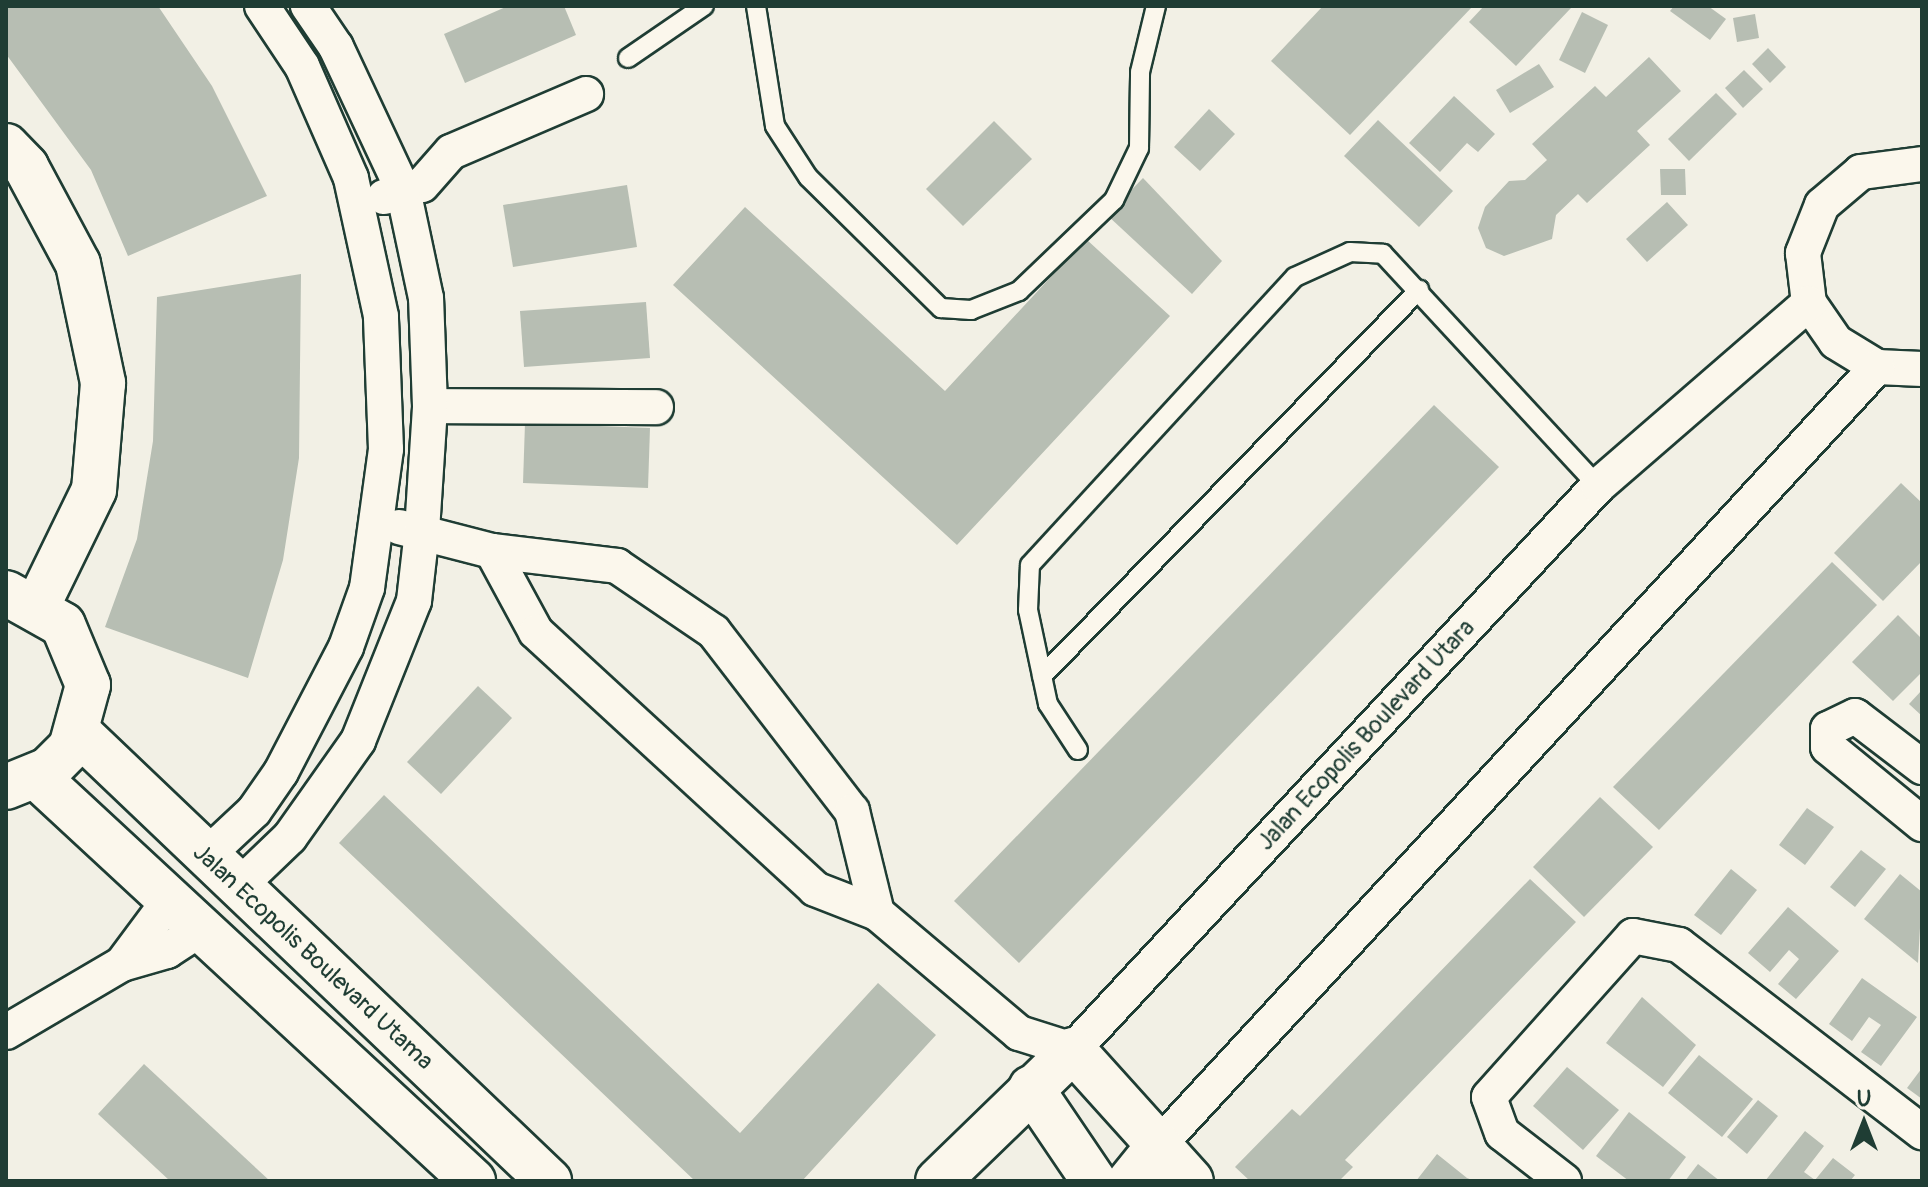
<!DOCTYPE html>
<style>
body{margin:0}
#map{position:relative;width:1928px;height:1187px;overflow:hidden;background:#f2f0e5;font-family:Pangolin,sans-serif}
div>[style]{position:absolute}
.building>*{inset:0;background:#b7beb3}
.roads{filter:drop-shadow(2px 0 #1f3d34) drop-shadow(-2px 0 #1f3d34) drop-shadow(0 2px #1f3d34) drop-shadow(0 -2px #1f3d34)}
.service>*{height:18px;margin:-9px;padding:0 9px;transform-origin:9px;border-radius:9px;background:#fbf7ec}
.minor>*{height:34px;margin:-17px;padding:0 17px;transform-origin:17px;border-radius:17px;background:#fbf7ec}
.tertiary>*{height:44px;margin:-22px;padding:0 22px;transform-origin:22px;border-radius:22px;background:#fbf7ec}
span{translate:-50% -50%;white-space:nowrap;text-align:center;line-height:1.15;-webkit-text-stroke:6px #fbf7ec;paint-order:stroke}
.street-label{font-size:24px;color:#1f3d34}
.frame{position:absolute;inset:0;border:8px solid #1f3d34;pointer-events:none}
.north{position:absolute;left:1824px;top:1083px;width:80px;height:80px;-webkit-text-stroke:6px #fbf7ec;paint-order:stroke;rotate:0deg;font-size:22px;font-weight:700;line-height:32px;text-align:center;color:#1f3d34}
.north::after{content:'';display:block;margin:auto;width:28px;height:36px;background:#1f3d34;clip-path:polygon(50% 0,100% 100%,50% 72%,0 100%)}
</style>
<div id="map">
<div class="building">
<div style="clip-path:polygon(6px 6px,158px 6px,212px 86px,267px 196px,128px 256px,91px 170px,6px 54px)"></div>
<div style="clip-path:polygon(508px 6px,564px 6px,576px 35px,465px 83px,444px 34px)"></div>
<div style="clip-path:polygon(1323px 6px,1473px 6px,1350px 135px,1271px 61px)"></div>
<div style="clip-path:polygon(1484px 6px,1569px 6px,1571px 8px,1516px 66px,1469px 22px)"></div>
<div style="clip-path:polygon(1674px 6px,1708px 6px,1726px 19px,1710px 40px,1670px 11px)"></div>
<div style="clip-path:polygon(1582px 12px,1608px 25px,1585px 73px,1559px 60px)"></div>
<div style="clip-path:polygon(1755px 14px,1759px 38px,1737px 42px,1733px 18px)"></div>
<div style="clip-path:polygon(1768px 48px,1786px 67px,1770px 83px,1752px 64px)"></div>
<div style="clip-path:polygon(1649px 57px,1681px 91px,1637px 131px,1650px 145px,1587px 203px,1578px 194px,1556px 215px,1552px 239px,1504px 256px,1486px 248px,1478px 228px,1485px 207px,1509px 181px,1525px 180px,1547px 160px,1532px 144px,1595px 86px,1606px 97px)"></div>
<div style="clip-path:polygon(1539px 64px,1554px 87px,1510px 113px,1496px 90px)"></div>
<div style="clip-path:polygon(1744px 70px,1763px 89px,1743px 108px,1725px 88px)"></div>
<div style="clip-path:polygon(1716px 93px,1737px 114px,1689px 161px,1668px 139px)"></div>
<div style="clip-path:polygon(1454px 96px,1495px 134px,1478px 152px,1467px 143px,1440px 172px,1409px 143px)"></div>
<div style="clip-path:polygon(1209px 109px,1235px 134px,1200px 171px,1174px 147px)"></div>
<div style="clip-path:polygon(1378px 120px,1453px 191px,1419px 227px,1344px 156px)"></div>
<div style="clip-path:polygon(994px 121px,1032px 159px,963px 226px,926px 189px)"></div>
<div style="clip-path:polygon(1660px 169px,1685px 169px,1686px 195px,1661px 195px)"></div>
<div style="clip-path:polygon(1143px 178px,1222px 261px,1192px 294px,1107px 215px)"></div>
<div style="clip-path:polygon(627px 185px,637px 247px,513px 267px,503px 205px)"></div>
<div style="clip-path:polygon(1667px 202px,1688px 225px,1647px 262px,1626px 239px)"></div>
<div style="clip-path:polygon(745px 207px,945px 391px,1086px 239px,1170px 316px,957px 545px,673px 285px)"></div>
<div style="clip-path:polygon(301px 274px,299px 458px,283px 560px,248px 678px,105px 627px,137px 539px,153px 441px,157px 297px)"></div>
<div style="clip-path:polygon(646px 302px,650px 358px,524px 367px,520px 311px)"></div>
<div style="clip-path:polygon(1434px 405px,1499px 467px,1019px 963px,954px 901px)"></div>
<div style="clip-path:polygon(525px 423px,650px 428px,648px 488px,523px 483px)"></div>
<div style="clip-path:polygon(1901px 483px,1922px 503px,1922px 561px,1883px 601px,1834px 553px)"></div>
<div style="clip-path:polygon(1832px 562px,1877px 605px,1659px 830px,1613px 787px)"></div>
<div style="clip-path:polygon(1898px 615px,1922px 639px,1922px 672px,1893px 701px,1852px 662px)"></div>
<div style="clip-path:polygon(478px 686px,512px 718px,441px 794px,407px 762px)"></div>
<div style="clip-path:polygon(1922px 690px,1922px 716px,1909px 704px)"></div>
<div style="clip-path:polygon(384px 795px,740px 1133px,878px 983px,936px 1035px,802px 1181px,695px 1181px,339px 843px)"></div>
<div style="clip-path:polygon(1600px 797px,1653px 847px,1584px 917px,1533px 867px)"></div>
<div style="clip-path:polygon(1807px 808px,1834px 827px,1805px 865px,1779px 845px)"></div>
<div style="clip-path:polygon(1861px 850px,1886px 869px,1855px 907px,1830px 887px)"></div>
<div style="clip-path:polygon(1731px 869px,1757px 890px,1721px 935px,1694px 915px)"></div>
<div style="clip-path:polygon(1900px 874px,1922px 892px,1918px 963px,1864px 919px)"></div>
<div style="clip-path:polygon(1530px 879px,1576px 922px,1345px 1160px,1353px 1167px,1339px 1181px,1250px 1181px,1235px 1167px,1292px 1109px,1300px 1116px)"></div>
<div style="clip-path:polygon(1788px 907px,1839px 951px,1796px 999px,1778px 984px,1799px 959px,1789px 950px,1770px 972px,1748px 953px)"></div>
<div style="clip-path:polygon(1862px 978px,1917px 1017px,1881px 1066px,1861px 1052px,1881px 1025px,1869px 1017px,1852px 1041px,1829px 1024px)"></div>
<div style="clip-path:polygon(1642px 997px,1696px 1045px,1663px 1087px,1606px 1043px)"></div>
<div style="clip-path:polygon(1699px 1055px,1753px 1099px,1722px 1137px,1668px 1093px)"></div>
<div style="clip-path:polygon(144px 1064px,270px 1181px,170px 1181px,98px 1114px)"></div>
<div style="clip-path:polygon(1567px 1067px,1619px 1110px,1583px 1150px,1533px 1106px)"></div>
<div style="clip-path:polygon(1922px 1068px,1922px 1099px,1907px 1088px)"></div>
<div style="clip-path:polygon(1758px 1100px,1778px 1116px,1747px 1154px,1727px 1137px)"></div>
<div style="clip-path:polygon(1629px 1112px,1686px 1157px,1668px 1181px,1629px 1181px,1596px 1156px)"></div>
<div style="clip-path:polygon(1805px 1131px,1824px 1146px,1804px 1172px,1815px 1180px,1833px 1158px,1855px 1175px,1850px 1181px,1765px 1181px)"></div>
<div style="clip-path:polygon(1437px 1154px,1467px 1178px,1475px 1181px,1416px 1181px)"></div>
<div style="clip-path:polygon(1698px 1164px,1720px 1181px,1685px 1181px)"></div>
</div>
<div class="roads">
<div class="service">
<div style="left:756px;top:6px;width:121px;rotate:81deg"></div>
<div style="left:775px;top:126px;width:61px;rotate:57.1deg"></div>
<div style="left:808px;top:177px;width:187px;rotate:44.6deg"></div>
<div style="left:941px;top:308px;width:30px;rotate:4deg"></div>
<div style="left:971px;top:310px;width:52px;rotate:-21.6deg"></div>
<div style="left:1019px;top:291px;width:132px;rotate:-43.8deg"></div>
<div style="left:1114px;top:200px;width:58px;rotate:-64.3deg"></div>
<div style="left:1139px;top:148px;width:76px;rotate:-89.2deg"></div>
<div style="left:1140px;top:72px;width:68px;rotate:-76.4deg"></div>
<div style="left:628px;top:58px;width:92px;rotate:-34.4deg"></div>
<div style="left:1042px;top:676px;width:540px;rotate:-45.68deg"></div>
<div style="left:1078px;top:750px;width:55px;rotate:-123.1deg"></div>
<div style="left:1048px;top:704px;width:96px;rotate:-102deg"></div>
<div style="left:1028px;top:610px;width:45px;rotate:-87.5deg"></div>
<div style="left:1030px;top:565px;width:391px;rotate:-47.4deg"></div>
<div style="left:1295px;top:277px;width:60px;rotate:-24.4deg"></div>
<div style="left:1350px;top:252px;width:33px;rotate:3deg"></div>
<div style="left:1383px;top:254px;width:316px;rotate:47.2deg"></div>
</div>
<div class="minor">
<div style="left:1922px;top:164px;width:62px;rotate:172.5deg"></div>
<div style="left:1861px;top:172px;width:51px;rotate:139.8deg"></div>
<div style="left:1822px;top:205px;width:52px;rotate:111.6deg"></div>
<div style="left:1803px;top:253px;width:50px;rotate:83.2deg"></div>
<div style="left:1809px;top:303px;width:47px;rotate:55.3deg"></div>
<div style="left:1836px;top:342px;width:48px;rotate:31.4deg"></div>
<div style="left:1877px;top:367px;width:45px;rotate:2.5deg"></div>
<div style="left:384px;top:197px;width:40px;rotate:-18deg"></div>
<div style="left:422px;top:185px;width:44px;rotate:-48.7deg"></div>
<div style="left:451px;top:152px;width:147px;rotate:-23.2deg"></div>
<div style="left:430px;top:406px;width:226px;rotate:0.3deg"></div>
<div style="left:399px;top:527px;width:96px;rotate:14.5deg"></div>
<div style="left:492px;top:551px;width:126px;rotate:6.8deg"></div>
<div style="left:617px;top:566px;width:117px;rotate:34.2deg"></div>
<div style="left:714px;top:632px;width:226px;rotate:52.4deg"></div>
<div style="left:852px;top:811px;width:105px;rotate:76.2deg"></div>
<div style="left:492px;top:551px;width:92px;rotate:61.5deg"></div>
<div style="left:536px;top:632px;width:379px;rotate:42.6deg"></div>
<div style="left:815px;top:889px;width:66px;rotate:21.2deg"></div>
<div style="left:877px;top:913px;width:186px;rotate:40.2deg"></div>
<div style="left:1019px;top:1033px;width:57px;rotate:17.5deg"></div>
<div style="left:1073px;top:1050px;width:771px;rotate:-47.05deg"></div>
<div style="left:1598px;top:486px;width:279px;rotate:-40.9deg"></div>
<div style="left:1922px;top:767px;width:84px;rotate:-142.7deg"></div>
<div style="left:1855px;top:716px;width:30px;rotate:154deg"></div>
<div style="left:1828px;top:729px;width:18px;rotate:90deg"></div>
<div style="left:1828px;top:747px;width:122px;rotate:39.3deg"></div>
<div style="left:206px;top:856px;width:66px;rotate:-43.2deg"></div>
<div style="left:254px;top:811px;width:47px;rotate:-55.3deg"></div>
<div style="left:281px;top:772px;width:141px;rotate:-62.5deg"></div>
<div style="left:346px;top:647px;width:63px;rotate:-70.4deg"></div>
<div style="left:367px;top:588px;width:140px;rotate:-82.2deg"></div>
<div style="left:386px;top:449px;width:133px;rotate:-92.2deg"></div>
<div style="left:381px;top:316px;width:141px;rotate:-102.3deg"></div>
<div style="left:351px;top:178px;width:122px;rotate:-113.6deg"></div>
<div style="left:302px;top:66px;width:72px;rotate:-123.7deg"></div>
<div style="left:240px;top:885px;width:69px;rotate:-43.8deg"></div>
<div style="left:290px;top:837px;width:118px;rotate:-54.7deg"></div>
<div style="left:358px;top:741px;width:151px;rotate:-68.2deg"></div>
<div style="left:414px;top:601px;width:70px;rotate:-83.5deg"></div>
<div style="left:422px;top:531px;width:125px;rotate:-86.3deg"></div>
<div style="left:430px;top:406px;width:108px;rotate:-92.1deg"></div>
<div style="left:426px;top:298px;width:110px;rotate:-102deg"></div>
<div style="left:403px;top:190px;width:158px;rotate:-115.1deg"></div>
<div style="left:336px;top:47px;width:50px;rotate:-124.3deg"></div>
<div style="left:122px;top:964px;width:47px;rotate:-16.1deg"></div>
<div style="left:167px;top:951px;width:44px;rotate:-33deg"></div>
<div style="left:6px;top:1032px;width:134px;rotate:-30.4deg"></div>
<div style="left:122px;top:964px;width:82px;rotate:-53.4deg"></div>
<div style="left:1159px;top:1145px;width:1059px;rotate:-47.3deg"></div>
<div style="left:1564px;top:1181px;width:78px;rotate:-142.3deg"></div>
<div style="left:1502px;top:1133px;width:38px;rotate:-110deg"></div>
<div style="left:1489px;top:1097px;width:216px;rotate:-48.2deg"></div>
<div style="left:1633px;top:936px;width:47px;rotate:11.1deg"></div>
<div style="left:1679px;top:945px;width:307px;rotate:37.6deg"></div>
</div>
<div class="tertiary">
<div style="left:6px;top:146px;width:29px;rotate:46deg"></div>
<div style="left:26px;top:167px;width:110px;rotate:61.8deg"></div>
<div style="left:78px;top:264px;width:122px;rotate:78.1deg"></div>
<div style="left:103px;top:383px;width:107px;rotate:94.8deg"></div>
<div style="left:94px;top:490px;width:128px;rotate:116deg"></div>
<div style="left:6px;top:593px;width:65px;rotate:29.3deg"></div>
<div style="left:63px;top:625px;width:65px;rotate:67.4deg"></div>
<div style="left:88px;top:685px;width:64px;rotate:105.3deg"></div>
<div style="left:71px;top:747px;width:33px;rotate:135deg"></div>
<div style="left:48px;top:770px;width:45px;rotate:158deg"></div>
<div style="left:78px;top:732px;width:651px;rotate:43.63deg"></div>
<div style="left:36px;top:776px;width:596px;rotate:42.82deg"></div>
<div style="left:1031px;top:1088px;width:112px;rotate:55.9deg"></div>
<div style="left:938px;top:1181px;width:188px;rotate:-44.1deg"></div>
<div style="left:1073px;top:1050px;width:176px;rotate:48deg"></div>
<div style="left:1130px;top:1181px;width:46px;rotate:-51.1deg"></div>
</div>
</div>
<div class="street-label">
<span style="left:1366px;top:735px;rotate:-47deg">Jalan Ecopolis Boulevard Utara</span>
<span style="left:313px;top:957px;rotate:43deg">Jalan Ecopolis Boulevard Utama</span>
</div>
<div class="frame"></div>
<div class="north">U</div>
</div>
